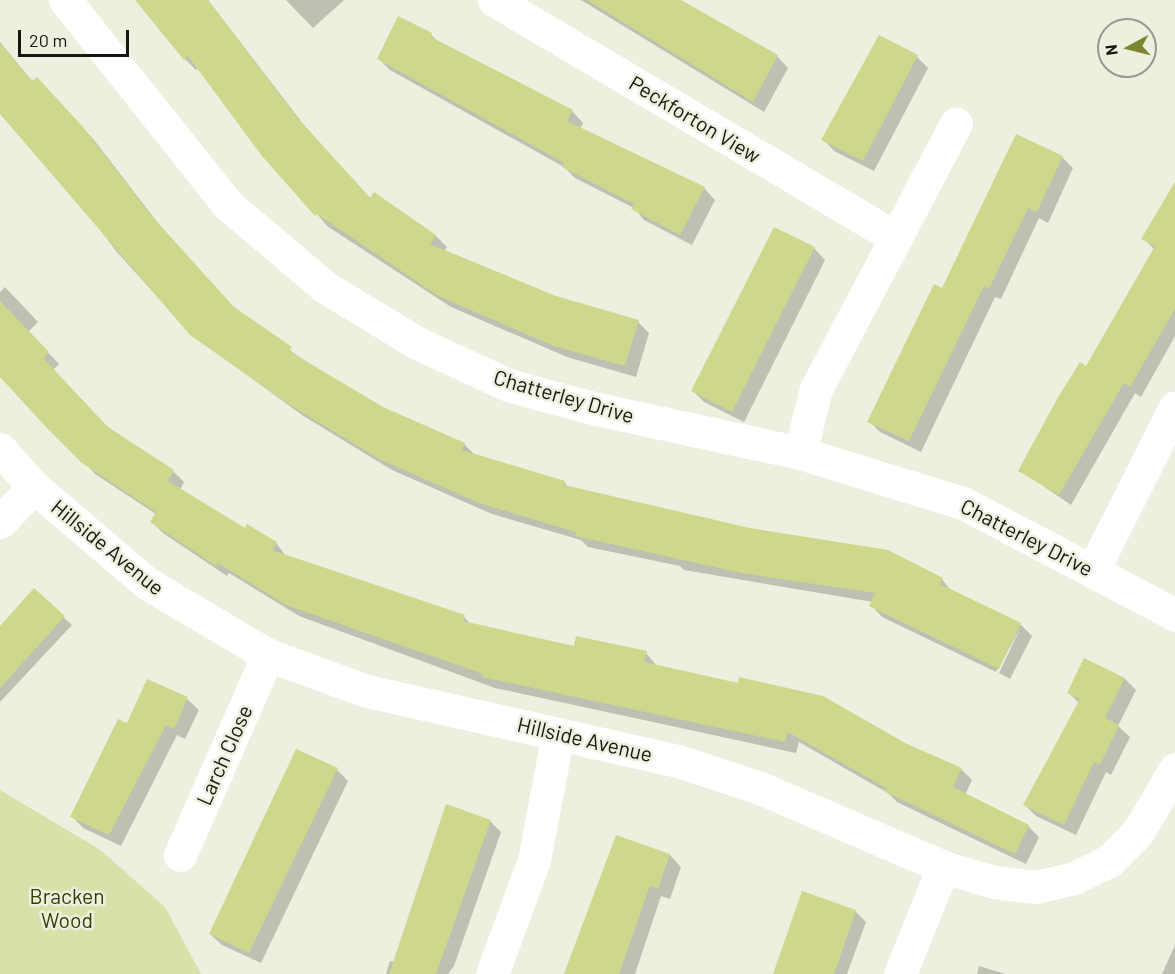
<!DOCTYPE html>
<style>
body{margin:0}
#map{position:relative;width:1175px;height:974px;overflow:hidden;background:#edf0df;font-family:Barlow,sans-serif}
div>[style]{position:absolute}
.green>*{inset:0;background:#d9e0a9}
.shadow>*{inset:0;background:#0003}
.building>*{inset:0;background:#ced78b}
.street>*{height:33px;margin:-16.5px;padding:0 16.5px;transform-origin:16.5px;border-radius:16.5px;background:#fff}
span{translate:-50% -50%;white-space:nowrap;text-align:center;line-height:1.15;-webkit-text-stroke:5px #edf0df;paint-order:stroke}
.street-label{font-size:21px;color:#161711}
.park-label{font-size:21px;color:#373b00}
.north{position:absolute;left:1097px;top:18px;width:60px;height:60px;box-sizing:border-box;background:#edf0df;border:2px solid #97998d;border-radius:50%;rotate:263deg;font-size:16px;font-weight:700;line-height:24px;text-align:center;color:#161711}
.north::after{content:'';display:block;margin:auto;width:21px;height:27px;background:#7e8631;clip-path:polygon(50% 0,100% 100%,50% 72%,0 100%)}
.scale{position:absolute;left:18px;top:30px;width:111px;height:27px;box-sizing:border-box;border:3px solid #161711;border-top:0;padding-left:8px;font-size:18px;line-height:21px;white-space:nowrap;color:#161711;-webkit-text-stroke:4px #edf0df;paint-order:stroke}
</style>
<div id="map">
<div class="green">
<div style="clip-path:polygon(0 790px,99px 849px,165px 907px,201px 974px,0 974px)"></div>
</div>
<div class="shadow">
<div style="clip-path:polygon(137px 0,208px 0,307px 129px,371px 199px,375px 194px,436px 236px,447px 247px,444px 251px,556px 298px,638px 322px,649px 333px,636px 377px,567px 357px,451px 307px,327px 226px,198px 68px,196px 70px,185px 59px)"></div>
<div style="clip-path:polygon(286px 0,344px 0,313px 28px)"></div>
<div style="clip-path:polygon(581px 0,677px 0,777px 56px,788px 68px,764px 112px)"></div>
<div style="clip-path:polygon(431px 35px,441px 44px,572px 111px,583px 123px,580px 129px,704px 188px,715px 200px,692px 245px,644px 220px,634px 208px,575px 178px,564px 167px,390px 70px,379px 59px)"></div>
<div style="clip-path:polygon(0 42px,33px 82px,48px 90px,94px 140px,161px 227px,236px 311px,302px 359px,382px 408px,464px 444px,476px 456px,564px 482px,569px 488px,942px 579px,952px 592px,1021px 625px,1032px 636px,1010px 679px,999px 673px,1021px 627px,996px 672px,882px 617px,871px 605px,873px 602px,684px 570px,680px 566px,588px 547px,581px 540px,492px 514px,392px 470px,302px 415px,191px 334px,116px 251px,64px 181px,0 110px)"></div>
<div style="clip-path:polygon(917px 57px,928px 68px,874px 171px,834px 151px,823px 139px)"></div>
<div style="clip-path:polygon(1062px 157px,1073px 168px,1048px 223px,1039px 218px,1001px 299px,995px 297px,921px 452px,880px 432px,869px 421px,942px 290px)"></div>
<div style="clip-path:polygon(1175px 213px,1175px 336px,1141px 397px,1135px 393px,1071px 505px,1020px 470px,1087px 368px,1155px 250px,1143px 238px)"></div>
<div style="clip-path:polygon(814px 248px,825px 260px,744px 422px,704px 402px,693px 391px)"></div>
<div style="clip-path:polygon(5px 287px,38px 322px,28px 332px,59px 364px,53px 370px,109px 430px,173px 471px,184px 482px,180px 490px,245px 530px,276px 543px,286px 556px,464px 617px,471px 624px,575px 648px,646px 653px,657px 666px,906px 745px,961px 769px,972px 780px,965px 795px,1028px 826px,1039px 837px,1026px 864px,897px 802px,888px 793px,799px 742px,796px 753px,495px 688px,299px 616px,229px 573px,227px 576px,163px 533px,152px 522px,156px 514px,95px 474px,0 364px,0 292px)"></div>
<div style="clip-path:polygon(34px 590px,72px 625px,0 702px,0 628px)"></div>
<div style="clip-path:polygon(1085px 660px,1125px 679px,1136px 690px,1118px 726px,1130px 737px,1111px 775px,1106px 772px,1076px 835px,1036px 816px,1025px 805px,1079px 703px,1069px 693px)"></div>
<div style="clip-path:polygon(187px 699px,199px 710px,185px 739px,177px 735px,121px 846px,83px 828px,72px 816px,128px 725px)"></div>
<div style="clip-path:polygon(337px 770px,348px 781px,261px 963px,222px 945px,210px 934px)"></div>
<div style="clip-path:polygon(490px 821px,501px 832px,454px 966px,448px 974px,386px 974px,390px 961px,395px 962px)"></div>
<div style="clip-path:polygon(617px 837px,670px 855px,681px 867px,670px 899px,661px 896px,635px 974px,564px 974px)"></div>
<div style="clip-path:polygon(855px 911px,866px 922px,847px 974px,774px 974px)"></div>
<div style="clip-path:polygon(1175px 945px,1175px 974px,1162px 974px)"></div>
<div style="clip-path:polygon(979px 966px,1005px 974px,977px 974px)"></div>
</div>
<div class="building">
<div style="clip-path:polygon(135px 0,208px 0,296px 116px,370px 198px,374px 192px,436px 235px,430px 244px,556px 296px,639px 320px,625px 366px,554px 346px,438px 296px,317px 214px,315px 216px,262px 156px,188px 56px,184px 60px)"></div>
<div style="clip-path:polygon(587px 0,681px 0,778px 55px,753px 102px)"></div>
<div style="clip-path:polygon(398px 16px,432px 33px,431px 37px,573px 110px,567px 121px,705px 187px,680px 235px,631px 209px,634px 204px,562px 167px,564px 163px,377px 59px)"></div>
<div style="clip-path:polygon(879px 35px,918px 55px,863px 161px,821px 140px)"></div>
<div style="clip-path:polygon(0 43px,32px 81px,37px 77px,83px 127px,150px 214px,234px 307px,292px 347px,289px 351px,383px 407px,465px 443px,462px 450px,565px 481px,564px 485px,750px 528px,888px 550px,943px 578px,940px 584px,1021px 623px,999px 669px,869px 606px,875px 593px,741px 573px,575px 536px,576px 532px,479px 503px,379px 459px,290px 405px,190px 335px,0 114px)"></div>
<div style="clip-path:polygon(1016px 134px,1063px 156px,1037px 212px,1028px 208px,989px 289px,984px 286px,909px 441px,867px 422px,934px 284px,942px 288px)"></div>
<div style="clip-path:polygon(1175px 182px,1175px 309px,1130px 387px,1124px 383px,1059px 495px,1018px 471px,1057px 399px,1080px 362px,1086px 366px,1155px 246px,1141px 239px)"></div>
<div style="clip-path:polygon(774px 227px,815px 247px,732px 412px,691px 391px)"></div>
<div style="clip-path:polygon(0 301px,49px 352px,43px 358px,108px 427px,174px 470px,168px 481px,245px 528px,247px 524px,277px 542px,272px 550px,465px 615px,463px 621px,574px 646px,576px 636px,647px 651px,644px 662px,738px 683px,739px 677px,823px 696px,907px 744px,962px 768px,953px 787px,1029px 825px,1015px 854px,884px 791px,886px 788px,788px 732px,785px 742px,482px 677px,483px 674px,286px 605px,218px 563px,216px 566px,150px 522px,156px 512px,82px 463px,47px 428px,0 377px)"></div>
<div style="clip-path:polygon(34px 588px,65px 616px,0 688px,0 626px)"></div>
<div style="clip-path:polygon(1084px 658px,1125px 678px,1105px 718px,1119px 725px,1100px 765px,1094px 762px,1064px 825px,1023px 805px,1080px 699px,1067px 693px)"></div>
<div style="clip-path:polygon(147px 679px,188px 697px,174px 729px,166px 725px,109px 835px,70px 817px,118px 719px,127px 723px)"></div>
<div style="clip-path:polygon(296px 749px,338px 768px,249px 953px,209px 934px)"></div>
<div style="clip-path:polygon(446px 804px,491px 820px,436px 974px,389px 974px)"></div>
<div style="clip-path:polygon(616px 835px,670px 854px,658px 889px,650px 886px,619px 974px,564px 974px)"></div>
<div style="clip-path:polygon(802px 891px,856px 910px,834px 974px,773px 974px)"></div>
</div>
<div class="street">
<div style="left:65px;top:0;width:260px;rotate:51.5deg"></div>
<div style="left:227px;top:204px;width:128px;rotate:40.3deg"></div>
<div style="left:325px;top:287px;width:108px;rotate:31.3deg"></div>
<div style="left:417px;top:343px;width:103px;rotate:24.6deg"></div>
<div style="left:511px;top:386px;width:89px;rotate:15deg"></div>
<div style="left:597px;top:409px;width:208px;rotate:12.2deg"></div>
<div style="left:800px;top:453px;width:170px;rotate:17.1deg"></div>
<div style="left:963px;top:503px;width:240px;rotate:27.8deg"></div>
<div style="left:494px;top:0;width:467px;rotate:30.6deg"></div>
<div style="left:0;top:449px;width:51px;rotate:48.2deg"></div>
<div style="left:34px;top:487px;width:150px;rotate:40.4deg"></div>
<div style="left:148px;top:584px;width:139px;rotate:30.6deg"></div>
<div style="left:268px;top:655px;width:105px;rotate:20deg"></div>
<div style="left:367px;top:691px;width:319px;rotate:12.7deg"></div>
<div style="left:678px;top:761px;width:86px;rotate:18.2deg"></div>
<div style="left:760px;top:788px;width:199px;rotate:23.3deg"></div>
<div style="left:943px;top:867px;width:53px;rotate:16.4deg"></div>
<div style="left:994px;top:882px;width:42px;rotate:6.8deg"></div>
<div style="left:1036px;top:887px;width:39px;rotate:-13deg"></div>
<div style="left:1074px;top:878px;width:39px;rotate:-26deg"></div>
<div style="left:1109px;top:861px;width:41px;rotate:-45deg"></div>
<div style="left:1138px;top:832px;width:73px;rotate:-59.6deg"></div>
<div style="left:800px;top:453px;width:66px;rotate:-76deg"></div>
<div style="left:816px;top:389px;width:300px;rotate:-62.2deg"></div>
<div style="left:0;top:522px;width:49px;rotate:-45.8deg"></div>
<div style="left:1093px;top:570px;width:182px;rotate:-63.3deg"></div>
<div style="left:180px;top:855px;width:219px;rotate:-66.3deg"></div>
<div style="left:492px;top:974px;width:121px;rotate:-69.8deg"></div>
<div style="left:534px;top:860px;width:128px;rotate:-79.2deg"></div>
<div style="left:900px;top:974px;width:115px;rotate:-68.1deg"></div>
</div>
<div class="street-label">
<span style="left:695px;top:119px;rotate:31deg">Peckforton View</span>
<span style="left:564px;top:396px;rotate:16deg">Chatterley Drive</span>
<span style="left:1027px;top:537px;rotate:27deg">Chatterley Drive</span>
<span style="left:108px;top:547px;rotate:39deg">Hillside Avenue</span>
<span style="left:585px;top:739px;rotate:13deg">Hillside Avenue</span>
<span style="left:224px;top:755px;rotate:-66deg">Larch Close</span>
</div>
<div class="park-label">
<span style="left:67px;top:908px">Bracken<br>Wood</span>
</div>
<div class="north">N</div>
<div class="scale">20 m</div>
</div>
